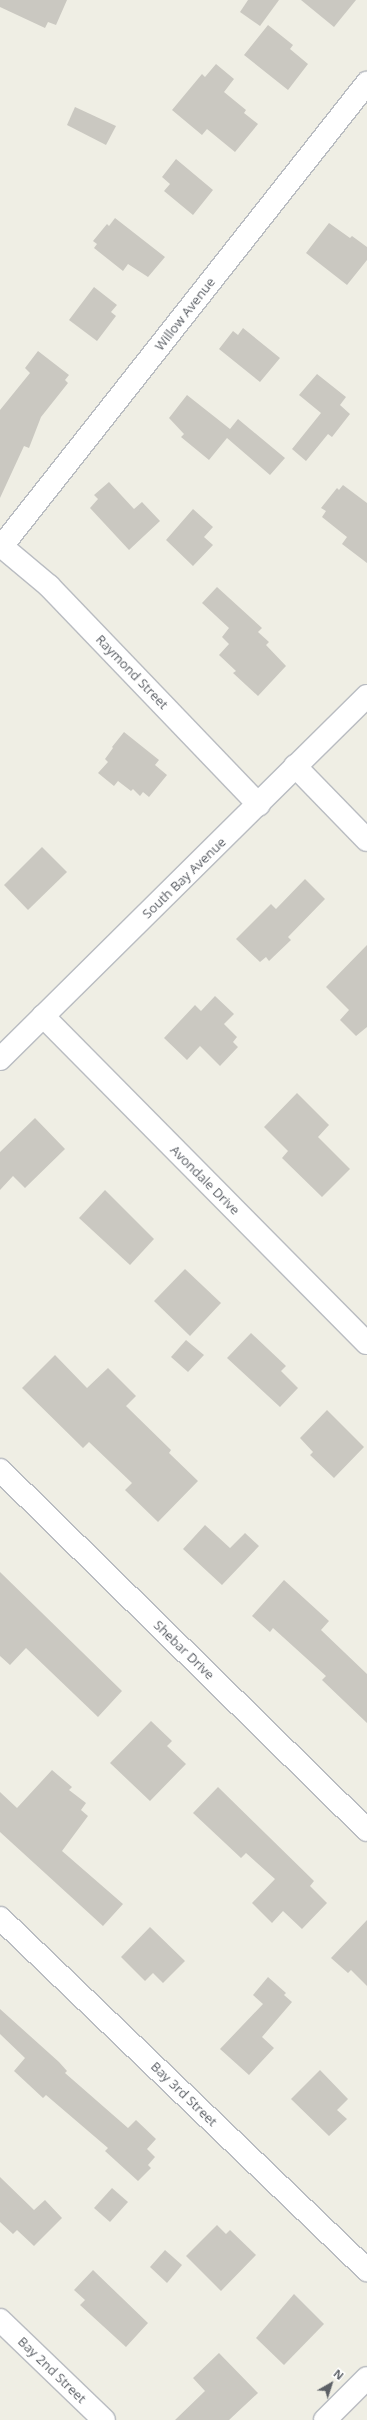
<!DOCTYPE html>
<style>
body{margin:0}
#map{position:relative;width:367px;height:2420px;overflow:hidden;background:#efeee4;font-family:"Open Sans",sans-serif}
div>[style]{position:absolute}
.building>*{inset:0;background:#cac8c1}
.roads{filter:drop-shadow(1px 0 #b9bcc1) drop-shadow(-1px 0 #b9bcc1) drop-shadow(0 1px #b9bcc1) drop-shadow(0 -1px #b9bcc1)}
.minor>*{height:22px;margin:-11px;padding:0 11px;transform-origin:11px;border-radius:11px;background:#fff}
span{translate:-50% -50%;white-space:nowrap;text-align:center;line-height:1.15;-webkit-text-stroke:3px #fff;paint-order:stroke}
.street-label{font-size:13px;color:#5c6066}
.north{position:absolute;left:311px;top:2364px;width:40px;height:40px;-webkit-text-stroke:3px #fff;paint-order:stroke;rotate:39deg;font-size:11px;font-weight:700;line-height:16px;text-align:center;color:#5c6066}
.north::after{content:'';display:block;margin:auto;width:14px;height:18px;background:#5c6066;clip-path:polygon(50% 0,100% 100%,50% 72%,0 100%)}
</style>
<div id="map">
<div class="building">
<div style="clip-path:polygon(0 0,67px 0,56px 25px,48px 22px,45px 28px,0 7px)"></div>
<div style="clip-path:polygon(248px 0,279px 0,260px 26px,240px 12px)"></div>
<div style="clip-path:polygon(301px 0,356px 0,334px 27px)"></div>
<div style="clip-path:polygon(268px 25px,293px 45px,290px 49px,308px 64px,288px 90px,244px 55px)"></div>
<div style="clip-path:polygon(216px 64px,234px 79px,224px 92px,246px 110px,244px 113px,258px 124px,235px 152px,207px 129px,202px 135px,172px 110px,202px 74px,205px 77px)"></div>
<div style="clip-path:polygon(75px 107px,116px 126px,106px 145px,67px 125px)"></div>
<div style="clip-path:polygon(176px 159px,213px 190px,193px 215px,164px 191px,170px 184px,162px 177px)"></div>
<div style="clip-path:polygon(115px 218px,165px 257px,148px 277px,128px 264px,123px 271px,94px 248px,97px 244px,93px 241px,107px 224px,109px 226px)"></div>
<div style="clip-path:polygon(329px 223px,350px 238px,352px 236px,367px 247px,367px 260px,347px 285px,306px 253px)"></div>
<div style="clip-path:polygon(94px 287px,117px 305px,111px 312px,116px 316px,97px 341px,69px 320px)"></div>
<div style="clip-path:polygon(243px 328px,280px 358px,260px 382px,219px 349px,233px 331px,238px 335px)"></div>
<div style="clip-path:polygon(38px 351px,69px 375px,65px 380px,68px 383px,41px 417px,29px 448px,24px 446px,0 498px,0 410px,30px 373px,25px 368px)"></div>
<div style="clip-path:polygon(317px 374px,346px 397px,340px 405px,350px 414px,332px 437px,328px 434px,306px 461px,292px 449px,321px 413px,299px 395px)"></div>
<div style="clip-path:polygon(187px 395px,230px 429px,238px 419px,285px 458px,270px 475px,227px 438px,209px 460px,181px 437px,184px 434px,169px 418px)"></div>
<div style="clip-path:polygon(109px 482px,134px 509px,142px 502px,160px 521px,129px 550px,90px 508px,98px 499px,94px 495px)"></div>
<div style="clip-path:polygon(343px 485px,367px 503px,367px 563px,342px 544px,347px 537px,322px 517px,326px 511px,321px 508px,337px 488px,339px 490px)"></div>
<div style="clip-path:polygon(193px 509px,213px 527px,204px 537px,213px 545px,193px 566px,166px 540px)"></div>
<div style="clip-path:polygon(217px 587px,262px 628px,258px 632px,269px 642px,266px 645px,286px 666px,258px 696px,233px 673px,236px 671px,219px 655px,229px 644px,222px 637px,229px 628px,202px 603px)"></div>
<div style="clip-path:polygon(124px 732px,159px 760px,155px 765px,167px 775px,149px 797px,143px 792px,140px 796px,133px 789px,131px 791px,118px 781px,114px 786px,98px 773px,108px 762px,105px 759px,113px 748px,112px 747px)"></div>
<div style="clip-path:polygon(42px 847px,67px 872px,28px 910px,4px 885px)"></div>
<div style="clip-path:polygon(305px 879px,325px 899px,288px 937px,291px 940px,269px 961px,266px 957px,260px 962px,236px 939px,271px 904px,276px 909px)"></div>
<div style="clip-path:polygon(367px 945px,367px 1027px,356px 1036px,340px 1020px,349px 1010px,326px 987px)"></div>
<div style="clip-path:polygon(215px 996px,234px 1014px,224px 1024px,237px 1037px,233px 1042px,238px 1047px,220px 1066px,200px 1046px,187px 1060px,164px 1038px,195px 1005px,201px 1011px)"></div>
<div style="clip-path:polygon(297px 1093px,329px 1125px,318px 1137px,350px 1169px,322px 1197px,282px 1158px,288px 1151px,264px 1127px)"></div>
<div style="clip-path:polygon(35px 1118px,65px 1149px,25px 1188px,13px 1176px,0 1190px,0 1152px)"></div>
<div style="clip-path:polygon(105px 1190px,154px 1239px,130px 1265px,79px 1218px)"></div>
<div style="clip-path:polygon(185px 1269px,221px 1303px,190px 1336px,154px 1301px)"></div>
<div style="clip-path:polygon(251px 1333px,286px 1366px,281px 1371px,298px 1388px,280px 1407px,227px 1358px)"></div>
<div style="clip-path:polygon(186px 1340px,204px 1355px,188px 1372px,171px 1357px)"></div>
<div style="clip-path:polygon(55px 1355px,87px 1388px,108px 1368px,136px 1396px,126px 1406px,171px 1450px,169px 1453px,198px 1481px,158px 1522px,125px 1490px,132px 1483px,89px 1442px,83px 1448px,22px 1388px)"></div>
<div style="clip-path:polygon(327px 1410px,364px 1447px,334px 1478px,310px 1455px,313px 1452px,300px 1438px)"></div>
<div style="clip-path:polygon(205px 1525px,230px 1548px,245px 1533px,259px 1546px,222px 1585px,183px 1549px)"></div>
<div style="clip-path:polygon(0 1572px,122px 1691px,98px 1717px,26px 1648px,10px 1665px,0 1656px)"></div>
<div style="clip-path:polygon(284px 1580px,329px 1621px,321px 1630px,367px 1674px,367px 1723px,322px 1680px,326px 1676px,273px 1628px,270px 1632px,252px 1616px)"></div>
<div style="clip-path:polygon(151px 1721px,172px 1741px,167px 1746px,186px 1764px,150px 1801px,110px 1763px)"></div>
<div style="clip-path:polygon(52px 1770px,72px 1787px,69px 1790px,86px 1803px,81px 1810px,88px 1816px,62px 1851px,123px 1904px,103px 1926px,0 1832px,0 1792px,17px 1808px)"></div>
<div style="clip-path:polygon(218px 1787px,314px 1881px,310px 1886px,327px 1903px,302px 1929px,283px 1911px,272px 1923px,252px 1903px,275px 1879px,246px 1853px,241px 1858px,193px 1813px)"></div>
<div style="clip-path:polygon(367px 1920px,367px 1986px,351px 1970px,348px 1973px,331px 1958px)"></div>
<div style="clip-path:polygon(150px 1927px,185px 1961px,163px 1983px,153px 1973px,145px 1981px,121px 1957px)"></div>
<div style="clip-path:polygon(268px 1977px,286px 1993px,284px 1995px,292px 2002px,262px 2037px,274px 2048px,249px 2075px,220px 2049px,263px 2004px,253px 1995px)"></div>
<div style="clip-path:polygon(0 2009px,59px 2062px,67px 2071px,65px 2073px,128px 2128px,136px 2120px,156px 2139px,147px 2149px,155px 2157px,148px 2165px,151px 2168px,138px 2181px,105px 2151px,108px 2148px,46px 2095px,43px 2098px,14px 2071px,25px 2058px,0 2034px)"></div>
<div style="clip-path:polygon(320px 2070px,348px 2099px,337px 2110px,347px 2119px,329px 2136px,291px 2099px)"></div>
<div style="clip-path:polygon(0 2177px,34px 2210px,45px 2200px,62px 2218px,34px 2246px,17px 2230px,13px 2234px,0 2222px)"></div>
<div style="clip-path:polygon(112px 2188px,128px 2202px,110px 2222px,94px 2208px)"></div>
<div style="clip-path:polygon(217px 2225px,226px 2234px,230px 2230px,256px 2255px,221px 2291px,186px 2256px)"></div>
<div style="clip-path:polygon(165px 2250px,182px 2265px,167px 2283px,150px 2267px)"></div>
<div style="clip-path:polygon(93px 2270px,148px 2323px,126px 2347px,80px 2305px,85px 2300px,74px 2290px)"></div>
<div style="clip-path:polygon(294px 2294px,324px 2324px,284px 2365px,256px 2338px)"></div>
<div style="clip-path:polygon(219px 2353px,258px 2393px,229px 2420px,175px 2420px,205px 2391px,193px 2378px)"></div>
</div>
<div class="roads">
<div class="minor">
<div style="left:0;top:545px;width:64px;rotate:39.9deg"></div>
<div style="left:49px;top:586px;width:303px;rotate:46.2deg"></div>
<div style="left:2px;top:546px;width:590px;rotate:-51.75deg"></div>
<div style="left:295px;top:766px;width:103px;rotate:45.8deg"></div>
<div style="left:43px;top:1016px;width:460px;rotate:45.3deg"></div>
<div style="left:0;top:1059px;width:516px;rotate:-44.69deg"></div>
<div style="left:0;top:1470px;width:514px;rotate:44.45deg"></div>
<div style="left:0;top:1918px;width:509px;rotate:43.8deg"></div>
<div style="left:0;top:2320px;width:144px;rotate:43.9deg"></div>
<div style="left:325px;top:2420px;width:59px;rotate:-45deg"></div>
</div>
</div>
<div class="street-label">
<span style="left:185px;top:314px;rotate:-52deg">Willow Avenue</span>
<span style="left:132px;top:672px;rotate:46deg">Raymond Street</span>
<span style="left:184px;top:878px;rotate:-44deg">South Bay Avenue</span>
<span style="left:205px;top:1180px;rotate:45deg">Avondale Drive</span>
<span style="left:184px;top:1650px;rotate:44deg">Shebar Drive</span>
<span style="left:184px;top:2094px;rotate:44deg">Bay 3rd Street</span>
<span style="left:52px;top:2370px;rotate:44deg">Bay 2nd Street</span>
</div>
<div class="north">N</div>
</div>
